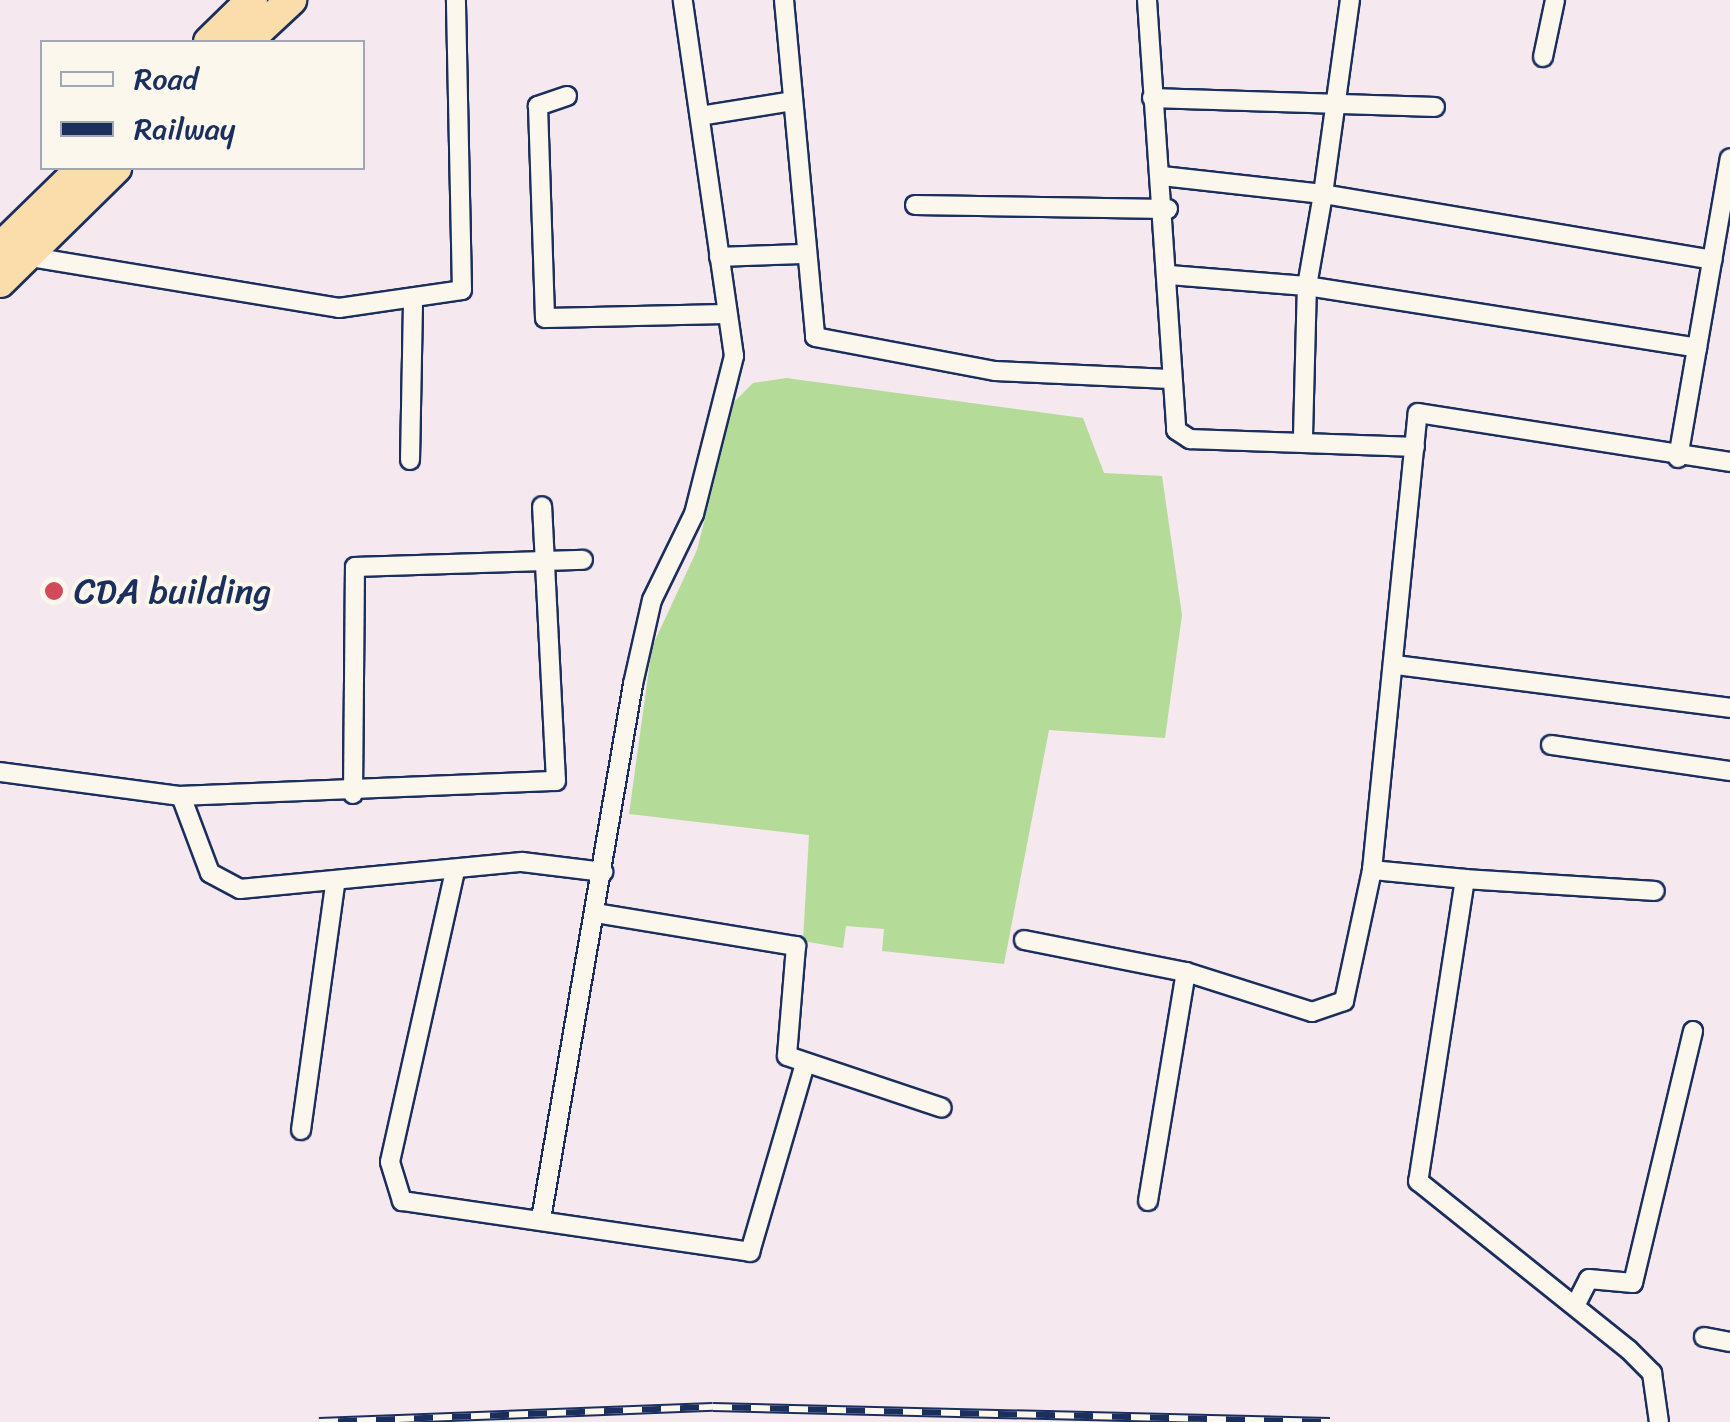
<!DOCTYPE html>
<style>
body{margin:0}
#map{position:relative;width:1730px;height:1422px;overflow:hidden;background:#f5e8ee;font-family:Sriracha,sans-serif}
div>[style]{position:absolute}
.green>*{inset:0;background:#b4db97}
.roads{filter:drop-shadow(2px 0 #1b2f5e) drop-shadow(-2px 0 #1b2f5e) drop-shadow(0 2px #1b2f5e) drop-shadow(0 -2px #1b2f5e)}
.minor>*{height:18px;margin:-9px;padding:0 9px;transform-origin:9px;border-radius:9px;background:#fbf7ec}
.trunk>*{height:30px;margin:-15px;padding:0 15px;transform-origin:15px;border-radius:15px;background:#faddab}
.rail>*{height:10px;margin-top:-5px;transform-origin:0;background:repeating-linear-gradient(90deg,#fbf7ec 0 19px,#1b2f5e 0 38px);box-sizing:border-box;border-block:2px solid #1b2f5e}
.dots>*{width:28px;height:28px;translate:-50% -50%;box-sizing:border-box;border:5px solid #fbf7ec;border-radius:50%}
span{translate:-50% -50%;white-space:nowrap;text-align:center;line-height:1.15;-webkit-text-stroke:8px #fbf7ec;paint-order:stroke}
.poi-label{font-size:35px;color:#1b2f5e}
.left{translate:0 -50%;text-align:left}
.legend{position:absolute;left:40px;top:40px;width:325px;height:130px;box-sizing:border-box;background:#fbf7ec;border:2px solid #a1a7b3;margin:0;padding:12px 18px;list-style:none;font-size:30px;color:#1b2f5e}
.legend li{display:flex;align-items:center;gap:20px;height:50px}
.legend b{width:50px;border:2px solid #a1a7b3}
</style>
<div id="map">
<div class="green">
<div style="clip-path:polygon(786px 378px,1083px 418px,1104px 473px,1162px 476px,1182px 615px,1165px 738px,1049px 730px,1004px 964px,882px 951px,884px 929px,846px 926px,843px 948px,803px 941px,809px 835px,629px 814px,652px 647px,697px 550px,734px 402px,753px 383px)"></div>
</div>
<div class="roads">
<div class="minor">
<div style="left:784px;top:0;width:338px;rotate:84.7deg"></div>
<div style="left:815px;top:337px;width:183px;rotate:10.7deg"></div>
<div style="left:995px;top:371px;width:175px;rotate:2.6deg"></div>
<div style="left:1147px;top:0;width:431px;rotate:86.1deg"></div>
<div style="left:1176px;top:430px;width:17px;rotate:33deg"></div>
<div style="left:1190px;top:439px;width:225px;rotate:2deg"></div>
<div style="left:1543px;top:57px;width:58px;rotate:-78.1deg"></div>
<div style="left:567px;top:96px;width:31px;rotate:161deg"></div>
<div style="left:538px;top:106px;width:212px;rotate:88.1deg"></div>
<div style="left:545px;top:318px;width:182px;rotate:-1.3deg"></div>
<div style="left:1152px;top:98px;width:283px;rotate:1.8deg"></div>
<div style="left:700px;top:116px;width:94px;rotate:-9.2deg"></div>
<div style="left:1162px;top:176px;width:162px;rotate:6.4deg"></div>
<div style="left:1323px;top:194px;width:196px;rotate:-82.1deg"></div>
<div style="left:915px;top:205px;width:253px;rotate:0.9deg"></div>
<div style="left:25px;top:256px;width:318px;rotate:9.4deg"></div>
<div style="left:339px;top:308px;width:124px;rotate:-8.3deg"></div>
<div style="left:462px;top:290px;width:290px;rotate:-91.2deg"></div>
<div style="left:719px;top:257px;width:88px;rotate:-2deg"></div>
<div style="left:1169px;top:275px;width:138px;rotate:4.6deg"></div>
<div style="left:1307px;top:286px;width:395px;rotate:9deg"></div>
<div style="left:1303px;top:436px;width:150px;rotate:-88.5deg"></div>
<div style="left:1307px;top:286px;width:93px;rotate:-80.1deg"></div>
<div style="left:1323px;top:194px;width:395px;rotate:9.6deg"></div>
<div style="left:1678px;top:458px;width:304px;rotate:-80.2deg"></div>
<div style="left:410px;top:460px;width:157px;rotate:-88.9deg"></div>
<div style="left:1396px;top:665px;width:337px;rotate:7.3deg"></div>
<div style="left:1551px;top:745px;width:181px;rotate:8.3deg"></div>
<div style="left:0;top:772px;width:183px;rotate:7.6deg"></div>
<div style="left:181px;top:796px;width:82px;rotate:69.4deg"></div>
<div style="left:210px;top:873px;width:34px;rotate:28deg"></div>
<div style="left:240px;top:889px;width:283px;rotate:-5.5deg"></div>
<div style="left:522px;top:862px;width:82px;rotate:7deg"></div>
<div style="left:353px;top:794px;width:227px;rotate:-89.5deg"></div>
<div style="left:355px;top:567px;width:228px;rotate:-1.8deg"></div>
<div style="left:181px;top:796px;width:375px;rotate:-2.3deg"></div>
<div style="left:556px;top:781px;width:275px;rotate:-92.9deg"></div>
<div style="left:1372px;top:870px;width:93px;rotate:5.5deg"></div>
<div style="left:1465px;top:879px;width:306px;rotate:98.8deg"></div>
<div style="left:1418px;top:1181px;width:270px;rotate:38.7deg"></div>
<div style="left:1629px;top:1350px;width:33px;rotate:45deg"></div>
<div style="left:1652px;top:1373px;width:49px;rotate:81.9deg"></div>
<div style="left:455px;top:871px;width:298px;rotate:102.6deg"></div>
<div style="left:390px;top:1162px;width:41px;rotate:72.9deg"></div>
<div style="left:402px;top:1201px;width:352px;rotate:8.3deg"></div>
<div style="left:750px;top:1252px;width:193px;rotate:-73.7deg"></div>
<div style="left:1465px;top:879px;width:190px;rotate:3.6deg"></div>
<div style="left:596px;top:913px;width:203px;rotate:9.4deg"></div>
<div style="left:796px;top:946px;width:110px;rotate:94.7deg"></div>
<div style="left:787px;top:1056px;width:163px;rotate:18.5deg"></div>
<div style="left:1024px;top:940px;width:165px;rotate:11.2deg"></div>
<div style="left:1186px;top:972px;width:132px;rotate:17.6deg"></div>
<div style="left:1312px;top:1012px;width:34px;rotate:-19deg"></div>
<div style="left:1344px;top:1001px;width:134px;rotate:-77.9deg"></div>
<div style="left:1372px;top:870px;width:459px;rotate:-84.3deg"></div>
<div style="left:1418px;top:413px;width:316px;rotate:8.9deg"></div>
<div style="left:301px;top:1130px;width:247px;rotate:-82.1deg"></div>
<div style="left:1148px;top:1201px;width:232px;rotate:-80.6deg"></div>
<div style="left:541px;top:1219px;width:543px;rotate:-80.24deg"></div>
<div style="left:633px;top:684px;width:86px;rotate:-77.3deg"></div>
<div style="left:652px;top:600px;width:96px;rotate:-64deg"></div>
<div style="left:694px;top:514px;width:163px;rotate:-75.8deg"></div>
<div style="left:734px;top:356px;width:360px;rotate:-98.2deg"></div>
<div style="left:1575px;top:1306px;width:30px;rotate:-63deg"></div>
<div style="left:1589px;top:1279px;width:44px;rotate:5.2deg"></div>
<div style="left:1633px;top:1283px;width:259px;rotate:-76.6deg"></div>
<div style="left:1704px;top:1337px;width:26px;rotate:11deg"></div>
</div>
<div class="trunk">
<div style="left:209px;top:42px;width:60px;rotate:-44.3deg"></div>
<div style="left:246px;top:42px;width:62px;rotate:-43deg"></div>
<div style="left:0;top:248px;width:115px;rotate:-44.3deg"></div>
<div style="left:0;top:282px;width:163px;rotate:-44.5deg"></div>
</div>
</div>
<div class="rail">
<div style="left:319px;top:1422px;width:394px;rotate:-2.2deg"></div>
<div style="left:713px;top:1407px;width:617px;rotate:1.39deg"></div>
</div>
<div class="dots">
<div style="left:54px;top:591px;background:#d1495b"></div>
</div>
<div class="poi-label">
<span class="left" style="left:74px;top:591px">CDA building</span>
</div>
<ul class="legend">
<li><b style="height:12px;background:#fbf7ec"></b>Road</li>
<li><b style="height:12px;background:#1b2f5e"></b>Railway</li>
</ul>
</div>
